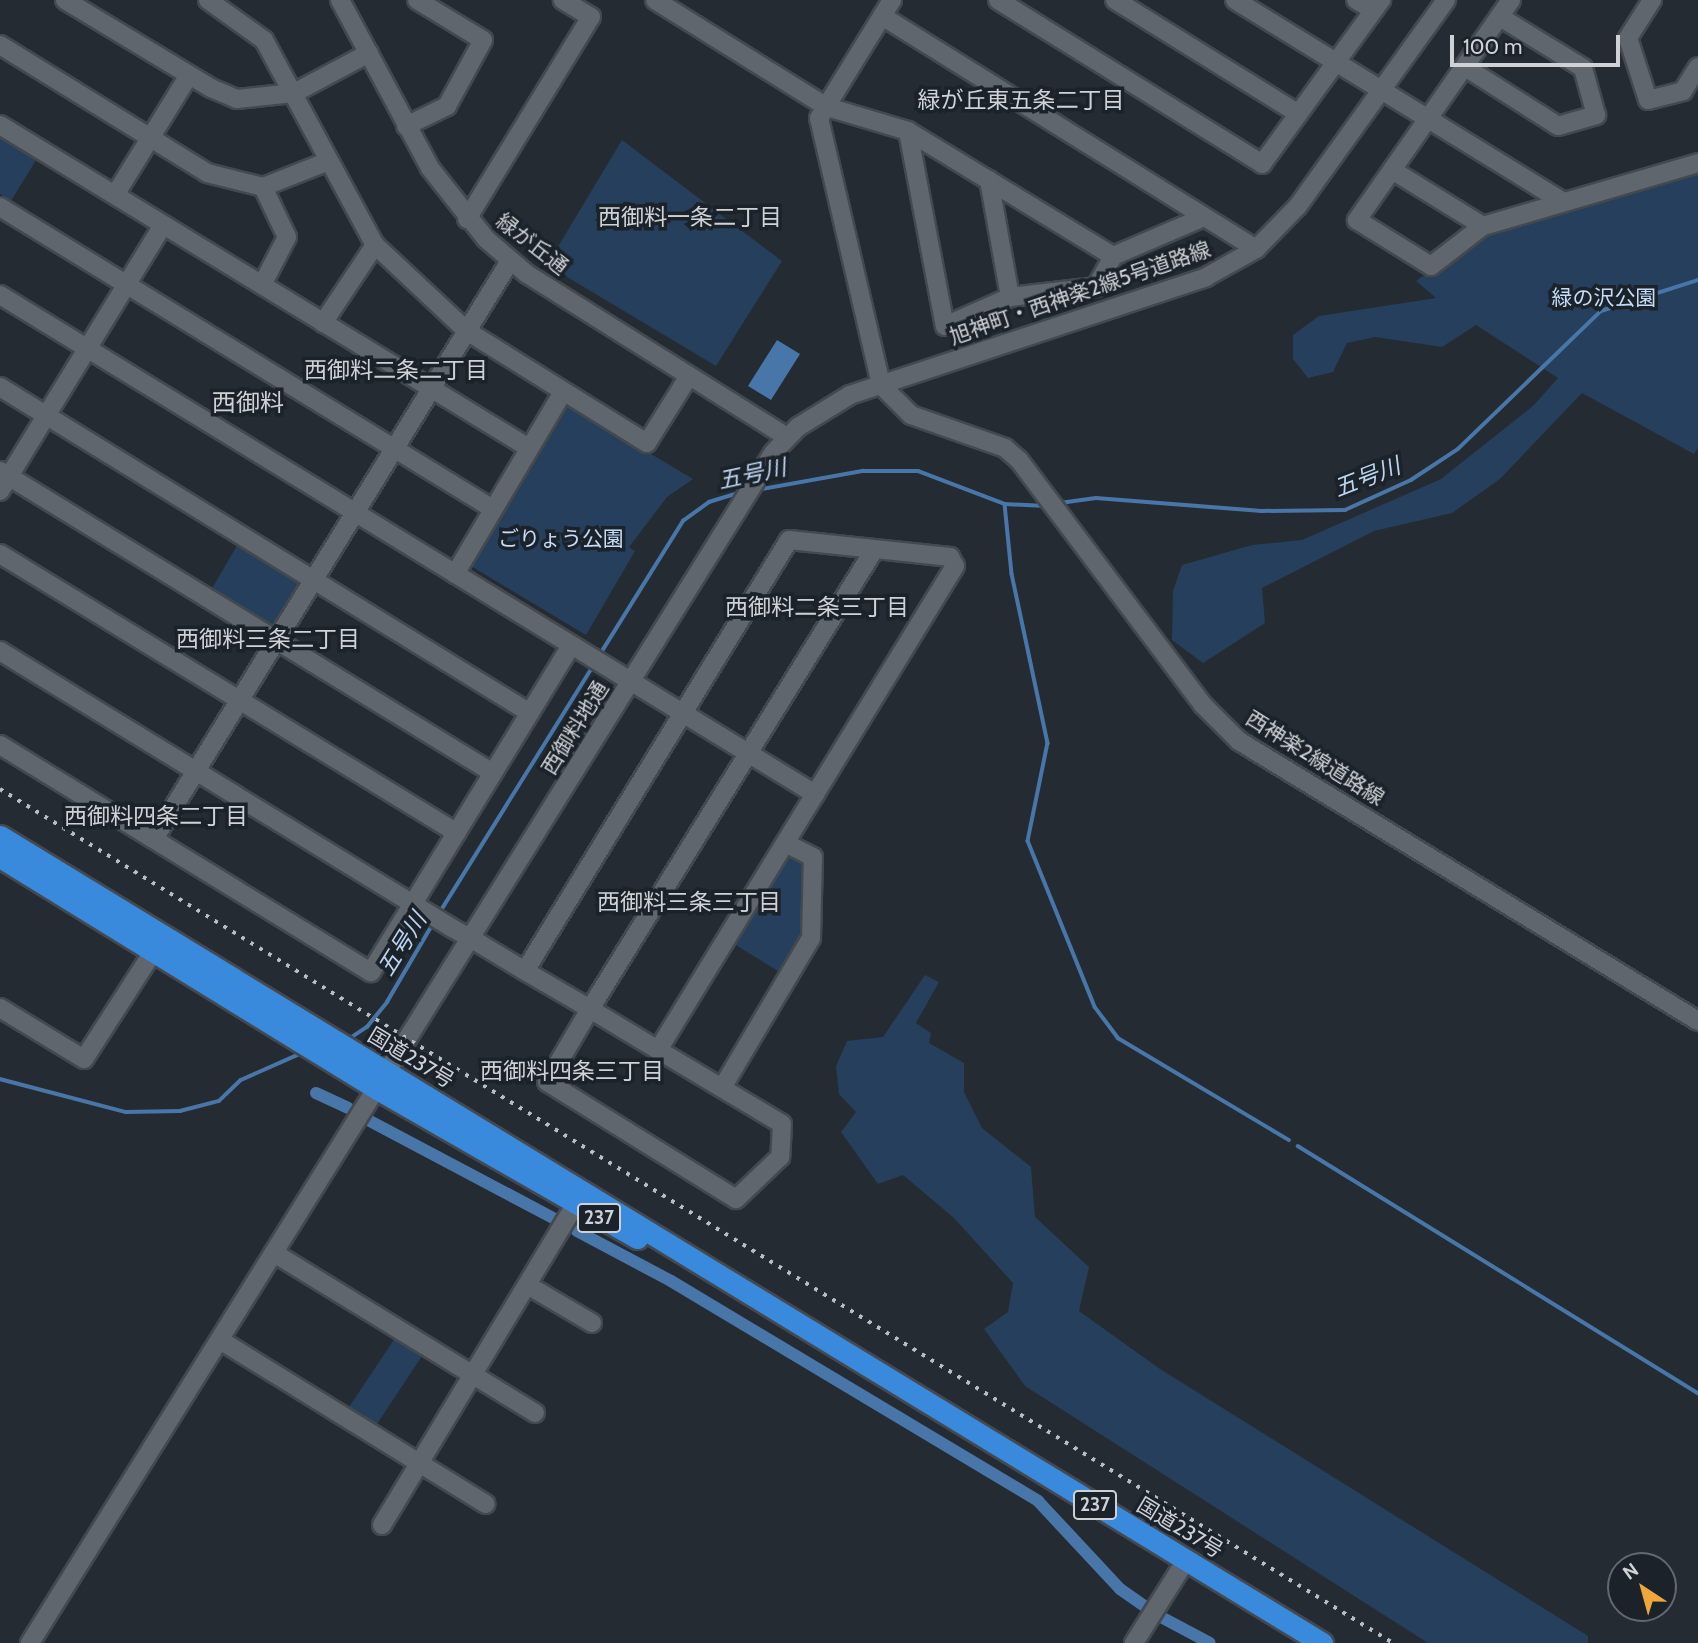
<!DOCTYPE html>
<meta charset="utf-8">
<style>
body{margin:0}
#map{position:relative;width:1698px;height:1643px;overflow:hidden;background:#252b33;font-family:Cabin,"Noto Sans JP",sans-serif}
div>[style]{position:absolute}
.green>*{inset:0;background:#253f5c}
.water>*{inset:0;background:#4976a8}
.stream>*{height:3.5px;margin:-1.75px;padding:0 1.75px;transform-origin:1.75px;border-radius:1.75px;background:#4976a8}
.canal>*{height:12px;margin:-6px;padding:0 6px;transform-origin:6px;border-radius:6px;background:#4976a8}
.roads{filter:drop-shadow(2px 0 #44494f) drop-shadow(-2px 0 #44494f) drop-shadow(0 2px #44494f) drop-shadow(0 -2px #44494f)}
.minor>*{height:18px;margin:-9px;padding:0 9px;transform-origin:9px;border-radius:9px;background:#5f666e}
.highway>*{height:21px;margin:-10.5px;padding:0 10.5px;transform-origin:10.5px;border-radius:10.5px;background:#3989dd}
.rail>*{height:3.5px;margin-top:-1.75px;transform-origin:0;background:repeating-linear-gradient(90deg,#babec4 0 3.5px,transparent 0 10.5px)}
span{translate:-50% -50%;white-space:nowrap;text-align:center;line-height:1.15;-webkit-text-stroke:7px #1c2229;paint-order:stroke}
.shield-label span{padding:2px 5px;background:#1c2229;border:2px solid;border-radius:5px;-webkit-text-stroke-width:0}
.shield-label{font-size:19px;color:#ced2d7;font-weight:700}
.street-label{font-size:21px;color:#ced2d7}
.park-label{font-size:21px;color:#c3dcfa}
.neighbourhood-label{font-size:23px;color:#ced2d7}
.water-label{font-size:23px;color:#bbd4f1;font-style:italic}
.quarter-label{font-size:24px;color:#ced2d7}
.north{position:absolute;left:1607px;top:1552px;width:70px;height:70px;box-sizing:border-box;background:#1c2229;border:2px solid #63686f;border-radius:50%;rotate:324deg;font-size:19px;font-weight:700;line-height:28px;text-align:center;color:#ced2d7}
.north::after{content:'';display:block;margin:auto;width:24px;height:32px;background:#efa73d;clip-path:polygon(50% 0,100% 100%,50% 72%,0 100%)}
.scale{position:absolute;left:1450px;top:35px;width:170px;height:32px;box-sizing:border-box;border:4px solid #ced2d7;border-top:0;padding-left:9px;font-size:21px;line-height:24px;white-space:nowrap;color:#ced2d7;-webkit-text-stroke:5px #1c2229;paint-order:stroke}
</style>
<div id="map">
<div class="green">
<div style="clip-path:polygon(0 134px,38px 157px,11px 201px,0 194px)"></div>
<div style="clip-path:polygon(622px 140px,782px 261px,716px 366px,547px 265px)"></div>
<div style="clip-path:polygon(1698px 174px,1698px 448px,1694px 454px,1582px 393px,1500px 479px,1452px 513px,1374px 531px,1262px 588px,1265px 623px,1203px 663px,1172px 640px,1173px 591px,1182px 565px,1252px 545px,1302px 540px,1441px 479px,1533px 406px,1558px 378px,1476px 325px,1442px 347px,1375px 337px,1347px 343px,1333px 372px,1308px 378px,1293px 359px,1293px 335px,1319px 316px,1436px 298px,1416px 281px,1482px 234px)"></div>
<div style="clip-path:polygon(569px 405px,693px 479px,667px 497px,629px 547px,635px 551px,586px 635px,471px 566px,470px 557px,560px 406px)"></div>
<div style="clip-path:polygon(238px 544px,296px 580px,299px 587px,276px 624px,269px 626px,211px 590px)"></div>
<div style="clip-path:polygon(791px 855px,807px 868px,803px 938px,781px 973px,731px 942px,784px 856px)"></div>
<div style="clip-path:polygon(925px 975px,939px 982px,916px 1023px,931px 1033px,929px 1043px,964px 1063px,964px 1092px,982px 1128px,1031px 1167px,1035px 1217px,1089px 1267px,1079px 1311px,1160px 1369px,1588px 1636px,1588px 1643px,1428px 1643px,1025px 1386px,984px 1329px,1008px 1312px,1013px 1283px,954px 1218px,903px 1175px,878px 1184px,841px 1132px,856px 1112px,839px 1094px,836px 1066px,847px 1041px,883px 1037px)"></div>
<div style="clip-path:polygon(395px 1338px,422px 1356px,377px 1424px,349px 1407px)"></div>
</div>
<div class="water">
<div style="clip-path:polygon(777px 340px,800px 354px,771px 400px,748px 386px)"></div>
</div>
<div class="stream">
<div style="left:757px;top:490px;width:108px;rotate:-10.2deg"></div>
<div style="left:863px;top:471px;width:55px"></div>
<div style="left:918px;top:471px;width:93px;rotate:20.8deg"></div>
<div style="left:1005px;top:504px;width:41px;rotate:2.8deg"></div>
<div style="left:1060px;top:503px;width:36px;rotate:-8deg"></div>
<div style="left:1096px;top:498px;width:166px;rotate:4.5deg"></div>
<div style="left:1261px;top:511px;width:84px;rotate:-0.7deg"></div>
<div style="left:1345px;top:510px;width:72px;rotate:-24.4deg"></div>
<div style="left:1411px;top:480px;width:56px;rotate:-33.4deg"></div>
<div style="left:1458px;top:449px;width:199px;rotate:-44deg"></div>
<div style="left:1601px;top:311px;width:102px;rotate:-17.7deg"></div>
<div style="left:1005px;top:504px;width:70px;rotate:84.3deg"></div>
<div style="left:1012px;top:574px;width:173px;rotate:78deg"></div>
<div style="left:1048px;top:743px;width:100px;rotate:101.5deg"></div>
<div style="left:1028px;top:841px;width:179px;rotate:68deg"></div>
<div style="left:1095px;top:1007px;width:39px;rotate:53deg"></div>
<div style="left:1118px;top:1038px;width:199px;rotate:30.8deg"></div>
<div style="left:599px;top:656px;width:159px;rotate:-58.1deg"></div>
<div style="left:683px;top:521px;width:32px;rotate:-36deg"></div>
<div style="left:709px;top:502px;width:34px;rotate:-17deg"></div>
<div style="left:440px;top:912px;width:290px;rotate:-58.1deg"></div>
<div style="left:349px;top:1039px;width:22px;rotate:-34deg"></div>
<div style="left:367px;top:1027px;width:32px;rotate:-51deg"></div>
<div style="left:387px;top:1002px;width:93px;rotate:-59.6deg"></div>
<div style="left:0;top:1079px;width:130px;rotate:14.7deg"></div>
<div style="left:126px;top:1112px;width:54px;rotate:-1.1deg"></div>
<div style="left:180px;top:1111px;width:40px;rotate:-14.4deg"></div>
<div style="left:219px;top:1101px;width:30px;rotate:-44deg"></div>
<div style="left:241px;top:1080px;width:67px;rotate:-23.9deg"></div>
<div style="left:1298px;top:1146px;width:470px;rotate:31.7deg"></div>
</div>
<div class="canal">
<div style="left:316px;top:1093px;width:35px;rotate:25deg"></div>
<div style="left:368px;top:1120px;width:212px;rotate:27.9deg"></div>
<div style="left:577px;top:1231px;width:106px;rotate:28deg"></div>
<div style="left:671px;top:1281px;width:428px;rotate:30.9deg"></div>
<div style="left:1038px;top:1501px;width:120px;rotate:47deg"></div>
<div style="left:1120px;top:1589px;width:33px;rotate:35deg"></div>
<div style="left:1161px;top:1617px;width:55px;rotate:28deg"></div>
</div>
<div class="roads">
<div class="minor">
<div style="left:65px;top:0;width:170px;rotate:31.1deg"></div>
<div style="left:211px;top:88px;width:28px;rotate:23deg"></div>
<div style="left:237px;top:99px;width:57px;rotate:-6deg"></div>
<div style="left:294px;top:93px;width:85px;rotate:-28.1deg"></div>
<div style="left:208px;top:0;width:69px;rotate:35.5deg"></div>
<div style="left:264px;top:40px;width:233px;rotate:61.6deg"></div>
<div style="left:375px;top:245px;width:126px;rotate:43.1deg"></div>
<div style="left:467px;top:331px;width:212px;rotate:31.9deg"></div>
<div style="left:647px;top:443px;width:79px;rotate:-57.9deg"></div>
<div style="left:340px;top:0;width:191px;rotate:61.8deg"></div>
<div style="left:430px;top:168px;width:90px;rotate:51.7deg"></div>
<div style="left:486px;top:239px;width:54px;rotate:40.5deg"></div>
<div style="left:527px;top:274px;width:307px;rotate:32.1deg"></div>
<div style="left:655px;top:0;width:203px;rotate:31.9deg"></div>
<div style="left:827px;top:107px;width:84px;rotate:16.5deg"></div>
<div style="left:908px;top:131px;width:240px;rotate:31.4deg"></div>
<div style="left:892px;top:0;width:139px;rotate:121.7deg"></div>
<div style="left:819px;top:118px;width:274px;rotate:76.9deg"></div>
<div style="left:881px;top:385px;width:42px;rotate:45deg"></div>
<div style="left:911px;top:415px;width:100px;rotate:19.3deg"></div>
<div style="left:1005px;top:448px;width:18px;rotate:41deg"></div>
<div style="left:1019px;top:460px;width:306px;rotate:53.1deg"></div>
<div style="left:1203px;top:705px;width:51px;rotate:45deg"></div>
<div style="left:1239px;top:741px;width:538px;rotate:31.38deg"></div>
<div style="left:998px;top:0;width:311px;rotate:31.8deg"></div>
<div style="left:1262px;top:164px;width:203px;rotate:-54deg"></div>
<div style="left:1115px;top:0;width:216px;rotate:31.8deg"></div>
<div style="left:1235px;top:0;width:385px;rotate:31.6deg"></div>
<div style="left:1356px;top:0;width:20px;rotate:30deg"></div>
<div style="left:1511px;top:0;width:269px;rotate:125deg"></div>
<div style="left:1357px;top:220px;width:87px;rotate:31.9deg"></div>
<div style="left:1431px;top:266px;width:66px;rotate:-37.6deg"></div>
<div style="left:1483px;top:226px;width:224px;rotate:-16.3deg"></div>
<div style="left:1652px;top:0;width:45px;rotate:122.3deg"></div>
<div style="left:1628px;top:38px;width:65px;rotate:72.1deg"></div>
<div style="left:1648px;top:100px;width:36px;rotate:-14deg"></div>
<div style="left:1683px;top:91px;width:28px;rotate:-58deg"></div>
<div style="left:882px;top:16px;width:441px;rotate:31.9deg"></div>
<div style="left:0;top:45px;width:243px;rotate:31.7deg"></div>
<div style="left:207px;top:173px;width:58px;rotate:14deg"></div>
<div style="left:263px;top:187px;width:71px;rotate:-21.5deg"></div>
<div style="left:1465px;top:67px;width:110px;rotate:32.4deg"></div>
<div style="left:1558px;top:126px;width:40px;rotate:-16deg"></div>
<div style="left:1596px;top:115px;width:49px;rotate:-105.5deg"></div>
<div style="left:1583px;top:68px;width:97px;rotate:-148.4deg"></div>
<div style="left:0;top:125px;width:620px;rotate:31.41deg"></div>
<div style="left:406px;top:126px;width:46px;rotate:-26deg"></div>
<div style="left:447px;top:106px;width:75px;rotate:-61.4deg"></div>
<div style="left:483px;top:40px;width:77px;rotate:-148.8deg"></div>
<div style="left:908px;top:131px;width:198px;rotate:79.3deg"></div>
<div style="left:945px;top:326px;width:71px;rotate:-24deg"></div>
<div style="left:1010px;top:297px;width:87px;rotate:-6.6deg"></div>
<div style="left:1096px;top:287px;width:35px;rotate:-61deg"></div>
<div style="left:1113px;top:256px;width:99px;rotate:-23.2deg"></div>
<div style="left:1392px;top:170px;width:107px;rotate:31.6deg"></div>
<div style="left:989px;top:180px;width:119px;rotate:79.8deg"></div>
<div style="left:115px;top:195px;width:141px;rotate:-58.3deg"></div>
<div style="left:0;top:207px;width:578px;rotate:31.49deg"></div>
<div style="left:467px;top:219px;width:237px;rotate:-58.5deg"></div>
<div style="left:591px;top:17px;width:33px;rotate:-149deg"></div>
<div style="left:262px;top:285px;width:54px;rotate:-62.5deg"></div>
<div style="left:287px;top:237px;width:55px;rotate:-115.6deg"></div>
<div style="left:0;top:295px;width:956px;rotate:31.48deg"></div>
<div style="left:323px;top:323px;width:94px;rotate:-56.3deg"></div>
<div style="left:0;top:387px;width:622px;rotate:31.6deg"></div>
<div style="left:0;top:471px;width:578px;rotate:31.49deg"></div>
<div style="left:0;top:491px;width:312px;rotate:-58.5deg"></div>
<div style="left:0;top:554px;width:535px;rotate:31.4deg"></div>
<div style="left:455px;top:574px;width:212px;rotate:-59.3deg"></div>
<div style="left:0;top:651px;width:530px;rotate:31.5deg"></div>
<div style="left:452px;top:928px;width:23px;rotate:29deg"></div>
<div style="left:472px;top:939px;width:62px;rotate:31.1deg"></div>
<div style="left:525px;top:971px;width:75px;rotate:30.3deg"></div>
<div style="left:590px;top:1009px;width:79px;rotate:31.1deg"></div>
<div style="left:658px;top:1050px;width:144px;rotate:30.8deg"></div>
<div style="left:782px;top:1124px;width:33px;rotate:93deg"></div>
<div style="left:780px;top:1157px;width:61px;rotate:136.3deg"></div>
<div style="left:736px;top:1199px;width:222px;rotate:-148.2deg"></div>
<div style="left:547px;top:1082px;width:85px;rotate:-59.5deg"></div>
<div style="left:590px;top:1009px;width:540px;rotate:-58.25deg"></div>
<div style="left:0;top:745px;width:435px;rotate:31.5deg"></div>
<div style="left:371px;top:972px;width:383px;rotate:-58.5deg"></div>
<div style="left:154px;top:839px;width:679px;rotate:-58.37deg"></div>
<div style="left:525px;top:971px;width:505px;rotate:-58.51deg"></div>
<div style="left:789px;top:540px;width:162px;rotate:6deg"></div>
<div style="left:950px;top:557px;width:10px;rotate:61deg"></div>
<div style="left:955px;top:566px;width:568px;rotate:121.53deg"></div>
<div style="left:0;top:1008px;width:98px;rotate:31.3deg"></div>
<div style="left:84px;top:1059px;width:140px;rotate:-57.2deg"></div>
<div style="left:722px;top:1088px;width:174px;rotate:-59.3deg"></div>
<div style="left:811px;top:938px;width:81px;rotate:-88.6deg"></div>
<div style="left:813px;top:857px;width:31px;rotate:-153deg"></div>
<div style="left:274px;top:1253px;width:306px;rotate:31.5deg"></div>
<div style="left:529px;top:1286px;width:73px;rotate:30.4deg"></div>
<div style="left:220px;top:1340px;width:312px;rotate:31.7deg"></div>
<div style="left:382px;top:1525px;width:387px;rotate:-58.9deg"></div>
<div style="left:30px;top:1643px;width:1403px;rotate:-58.02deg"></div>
<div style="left:773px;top:453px;width:36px;rotate:-46deg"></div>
<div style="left:798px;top:427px;width:61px;rotate:-31.6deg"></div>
<div style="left:850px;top:395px;width:375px;rotate:-18.3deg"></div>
<div style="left:1206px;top:277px;width:57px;rotate:-29.2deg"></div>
<div style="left:1256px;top:249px;width:60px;rotate:-45.7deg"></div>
<div style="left:1298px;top:206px;width:254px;rotate:-54.3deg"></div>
<div style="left:1134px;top:1643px;width:98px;rotate:-57.9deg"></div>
</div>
<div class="highway">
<div style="left:0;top:836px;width:1549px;rotate:31.4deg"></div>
<div style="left:0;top:857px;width:443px;rotate:31.6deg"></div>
<div style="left:377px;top:1089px;width:300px;rotate:29.8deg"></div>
</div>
</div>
<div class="rail">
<div style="left:0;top:789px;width:1634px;rotate:31.51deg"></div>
</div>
<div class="shield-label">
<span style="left:599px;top:1218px">237</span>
<span style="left:1095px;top:1505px">237</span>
</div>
<div class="street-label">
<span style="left:532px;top:244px;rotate:38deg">緑が丘通</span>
<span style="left:1080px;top:293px;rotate:-19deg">旭神町・西神楽2線5号道路線</span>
<span style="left:575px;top:728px;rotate:-58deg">西御料地通</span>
<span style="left:1315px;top:758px;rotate:32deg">西神楽2線道路線</span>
<span style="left:411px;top:1058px;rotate:31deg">国道237号</span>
<span style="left:1180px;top:1528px;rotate:31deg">国道237号</span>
</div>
<div class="park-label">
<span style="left:1604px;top:298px">緑の沢公園</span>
<span style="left:561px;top:539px">ごりょう公園</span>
</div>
<div class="neighbourhood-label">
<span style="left:1021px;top:100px">緑が丘東五条二丁目</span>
<span style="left:690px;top:217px">西御料一条二丁目</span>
<span style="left:396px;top:370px">西御料二条二丁目</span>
<span style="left:817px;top:607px">西御料二条三丁目</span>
<span style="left:268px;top:639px">西御料三条二丁目</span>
<span style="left:156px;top:816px">西御料四条二丁目</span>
<span style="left:689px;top:902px">西御料三条三丁目</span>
<span style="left:572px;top:1071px">西御料四条三丁目</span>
</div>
<div class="water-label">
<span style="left:752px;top:474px;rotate:-12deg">五号川</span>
<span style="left:1367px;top:477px;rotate:-21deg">五号川</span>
<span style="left:402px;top:944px;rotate:-58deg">五号川</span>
</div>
<div class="quarter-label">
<span style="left:248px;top:403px">西御料</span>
</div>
<div class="north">N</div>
<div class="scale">100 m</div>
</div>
